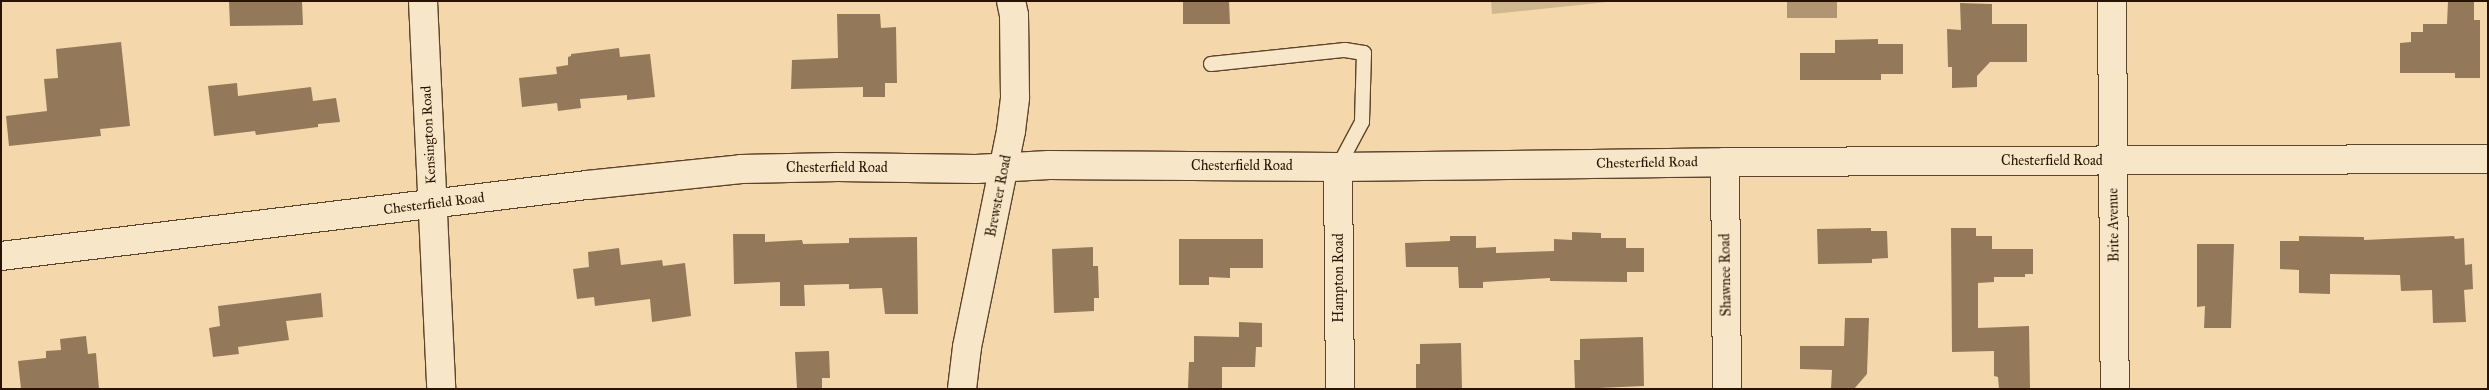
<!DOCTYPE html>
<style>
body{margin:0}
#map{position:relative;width:2489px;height:390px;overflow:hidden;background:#f4d8ab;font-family:"IM FELL Great Primer",serif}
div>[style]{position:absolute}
.green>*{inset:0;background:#d1b78e}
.water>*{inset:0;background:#af9571}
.building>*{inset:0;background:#937959}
.roads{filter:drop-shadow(1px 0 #5c442b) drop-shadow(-1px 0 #5c442b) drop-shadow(0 1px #5c442b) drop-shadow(0 -1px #5c442b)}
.service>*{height:14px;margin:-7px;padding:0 7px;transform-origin:7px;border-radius:7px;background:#f8e6c8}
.minor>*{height:28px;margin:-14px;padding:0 14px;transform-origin:14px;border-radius:14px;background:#f8e6c8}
span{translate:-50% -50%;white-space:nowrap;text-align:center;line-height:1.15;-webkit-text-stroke:4px #f8e6c8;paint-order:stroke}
.street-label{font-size:14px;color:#291300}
.frame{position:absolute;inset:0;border:2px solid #291300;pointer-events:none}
</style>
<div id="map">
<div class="green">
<div style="clip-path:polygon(1491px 1px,1617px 1px,1492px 14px)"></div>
</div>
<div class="water">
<div style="clip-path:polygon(1787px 1px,1837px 1px,1837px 18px,1787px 18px)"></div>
</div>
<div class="building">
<div style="clip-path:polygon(229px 1px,302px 1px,303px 25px,230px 26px)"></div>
<div style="clip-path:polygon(1183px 1px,1229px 1px,1230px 24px,1183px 24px)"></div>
<div style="clip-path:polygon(2448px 1px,2474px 1px,2474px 20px,2480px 20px,2480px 78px,2455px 78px,2455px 73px,2400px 73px,2400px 43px,2411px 42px,2411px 32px,2423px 32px,2423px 24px,2447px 24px)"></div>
<div style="clip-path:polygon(1960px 3px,1992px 4px,1992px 24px,2027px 24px,2027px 62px,1990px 62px,1977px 76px,1977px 87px,1952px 88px,1952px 67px,1948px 67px,1947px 29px,1961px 30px)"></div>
<div style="clip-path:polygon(837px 14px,880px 14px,881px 28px,896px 27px,897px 83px,885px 83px,885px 97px,863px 97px,863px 87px,791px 89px,792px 60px,838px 58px)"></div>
<div style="clip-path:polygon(1878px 39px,1878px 44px,1903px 44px,1903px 74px,1881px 74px,1881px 80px,1800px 80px,1800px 53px,1835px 53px,1835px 40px)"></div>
<div style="clip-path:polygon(121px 42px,130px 126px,100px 129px,101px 136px,9px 146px,6px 116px,47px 111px,44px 79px,58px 78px,56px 49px)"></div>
<div style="clip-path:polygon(619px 48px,620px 57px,650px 54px,655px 97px,627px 100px,627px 95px,580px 99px,581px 108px,558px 111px,557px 103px,522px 107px,519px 78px,557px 74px,556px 67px,568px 65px,568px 57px,571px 56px,571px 54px)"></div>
<div style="clip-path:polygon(237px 83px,238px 96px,311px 87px,313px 101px,336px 98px,340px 122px,318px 124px,318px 127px,256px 135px,255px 131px,214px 136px,208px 86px)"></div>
<div style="clip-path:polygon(1871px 228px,1871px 231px,1887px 231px,1888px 258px,1872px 259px,1872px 263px,1818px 264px,1817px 229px)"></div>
<div style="clip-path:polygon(1951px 228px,1976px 228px,1976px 236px,1992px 236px,1992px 249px,2033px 249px,2033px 274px,2025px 274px,2025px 277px,1994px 277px,1994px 282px,1978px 283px,1978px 328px,2029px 326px,2030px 389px,1999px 389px,1998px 377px,1994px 376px,1994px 351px,1952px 352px)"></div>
<div style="clip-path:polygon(1572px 232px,1601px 233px,1601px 238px,1626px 238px,1626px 248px,1644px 248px,1644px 272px,1627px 272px,1627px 282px,1550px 281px,1550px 278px,1483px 282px,1483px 288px,1459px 288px,1458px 267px,1406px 267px,1405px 243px,1450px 241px,1450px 236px,1476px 236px,1476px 248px,1496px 247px,1496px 253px,1554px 251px,1554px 239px,1572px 240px)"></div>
<div style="clip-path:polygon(733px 234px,765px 234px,765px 242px,802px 240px,803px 244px,849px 243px,849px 238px,917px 237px,918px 314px,885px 314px,882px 288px,849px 289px,849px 284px,804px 285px,805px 306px,780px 306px,780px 282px,734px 284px)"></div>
<div style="clip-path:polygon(2299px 236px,2364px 237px,2364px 240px,2454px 236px,2455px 239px,2464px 238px,2465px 265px,2472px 264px,2473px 289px,2464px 290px,2466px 322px,2433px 323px,2432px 290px,2401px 291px,2400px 275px,2330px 274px,2330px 294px,2299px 293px,2299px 270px,2280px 269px,2280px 241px,2299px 241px)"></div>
<div style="clip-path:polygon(1179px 239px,1263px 239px,1263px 268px,1230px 268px,1230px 278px,1209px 277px,1209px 285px,1179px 285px)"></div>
<div style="clip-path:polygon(2197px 244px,2234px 244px,2231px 328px,2204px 328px,2205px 306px,2197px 307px)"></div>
<div style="clip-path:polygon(1093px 247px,1093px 266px,1098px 266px,1099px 298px,1094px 298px,1094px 311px,1054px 313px,1052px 249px)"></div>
<div style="clip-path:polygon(619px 248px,621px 265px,662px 260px,663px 266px,685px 263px,691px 316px,652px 322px,650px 299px,595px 306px,594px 297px,577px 299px,573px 269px,589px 267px,588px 252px)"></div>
<div style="clip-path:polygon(321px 293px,323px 317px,286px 321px,289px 340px,238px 347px,239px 354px,213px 357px,209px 328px,220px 326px,218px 306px)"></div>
<div style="clip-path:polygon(1845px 318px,1869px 318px,1867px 374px,1854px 389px,1831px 389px,1832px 370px,1800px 369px,1800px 346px,1844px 346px)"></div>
<div style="clip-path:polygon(1239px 322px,1262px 323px,1262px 347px,1256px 347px,1255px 367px,1222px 367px,1222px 389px,1188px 389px,1189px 362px,1194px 362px,1194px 336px,1239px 337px)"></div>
<div style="clip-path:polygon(86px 336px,88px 354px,96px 353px,99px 389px,21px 389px,18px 361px,46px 358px,46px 351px,61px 350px,60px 339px)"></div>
<div style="clip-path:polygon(1643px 337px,1644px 386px,1575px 389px,1574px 360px,1580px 360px,1580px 339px)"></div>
<div style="clip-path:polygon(1461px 343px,1462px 389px,1416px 389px,1416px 364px,1420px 364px,1420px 344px)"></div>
<div style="clip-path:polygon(829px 351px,830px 378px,822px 378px,822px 389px,797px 389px,795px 352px)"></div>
</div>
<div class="roads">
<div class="service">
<div style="left:1211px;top:64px;width:135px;rotate:-6deg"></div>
<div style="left:1345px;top:50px;width:19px;rotate:9deg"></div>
<div style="left:1364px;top:53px;width:69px;rotate:91.7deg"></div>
<div style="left:1362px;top:122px;width:51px;rotate:118.1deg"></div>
</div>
<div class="minor">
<div style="left:423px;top:1px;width:388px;rotate:87.3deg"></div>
<div style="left:2112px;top:1px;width:388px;rotate:89.6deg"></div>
<div style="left:1725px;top:162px;width:227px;rotate:89.5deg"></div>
<div style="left:1338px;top:167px;width:222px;rotate:89.5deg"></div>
<div style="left:1px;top:256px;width:590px;rotate:-6.91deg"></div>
<div style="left:587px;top:185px;width:155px;rotate:-5.9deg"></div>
<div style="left:741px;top:169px;width:97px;rotate:-1.2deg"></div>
<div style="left:838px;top:167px;width:138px;rotate:0.8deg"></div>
<div style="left:976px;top:169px;width:73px;rotate:-3.1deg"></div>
<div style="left:1049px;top:165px;width:289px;rotate:0.4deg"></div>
<div style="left:1338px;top:167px;width:387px;rotate:-0.7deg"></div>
<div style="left:1725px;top:162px;width:763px;rotate:-0.23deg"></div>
<div style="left:962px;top:389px;width:42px;rotate:-83.2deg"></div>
<div style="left:967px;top:347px;width:220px;rotate:-78.5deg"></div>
<div style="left:1011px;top:131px;width:34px;rotate:-83deg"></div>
<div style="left:1015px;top:97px;width:82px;rotate:-90.7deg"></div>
<div style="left:1014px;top:15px;width:14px;rotate:-102deg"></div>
</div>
</div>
<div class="street-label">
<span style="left:429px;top:135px;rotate:-93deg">Kensington Road</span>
<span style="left:2052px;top:161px">Chesterfield Road</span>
<span style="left:1647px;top:163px;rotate:-1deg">Chesterfield Road</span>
<span style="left:1242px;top:166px">Chesterfield Road</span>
<span style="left:837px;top:168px">Chesterfield Road</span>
<span style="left:999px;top:196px;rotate:-79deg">Brewster Road</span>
<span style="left:434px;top:204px;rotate:-7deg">Chesterfield Road</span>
<span style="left:2114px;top:225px;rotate:-91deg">Brite Avenue</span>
<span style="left:1726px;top:275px;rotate:-91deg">Shawnee Road</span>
<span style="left:1339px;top:278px;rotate:-90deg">Hampton Road</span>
</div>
<div class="frame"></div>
</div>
